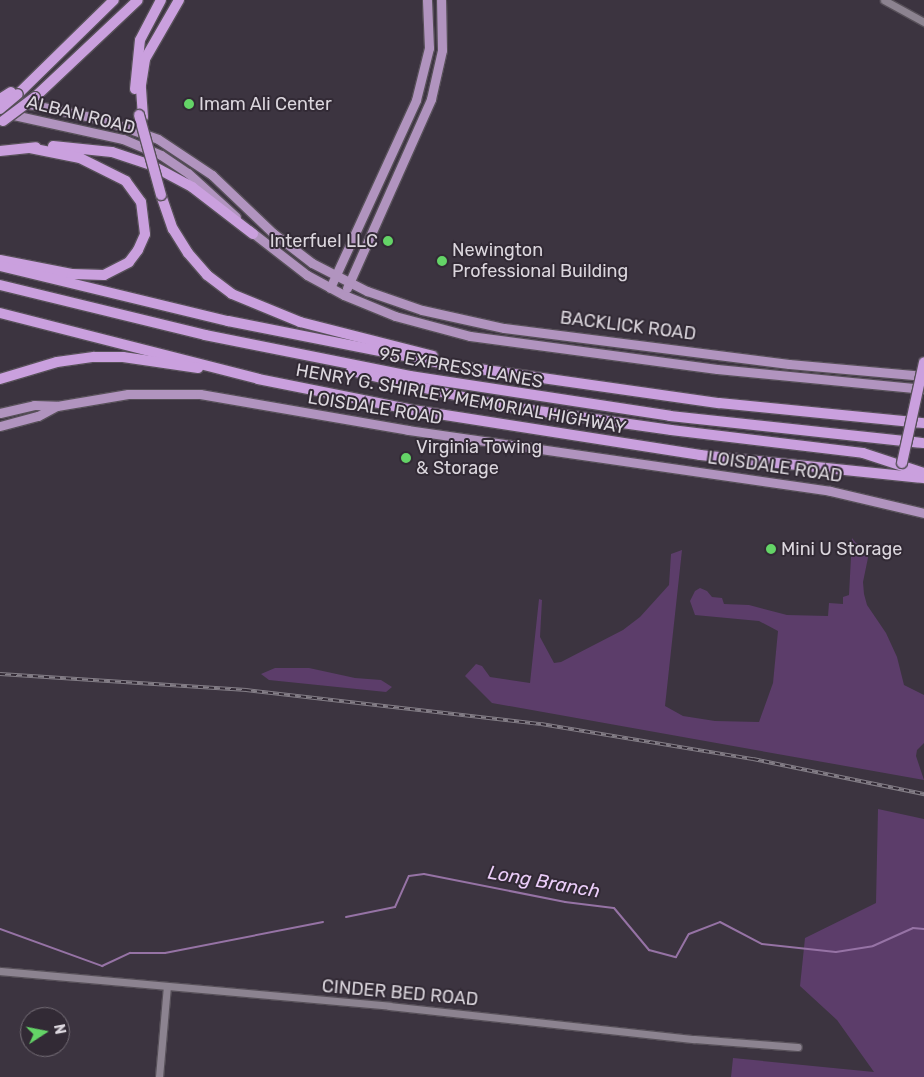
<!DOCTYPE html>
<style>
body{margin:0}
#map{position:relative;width:924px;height:1077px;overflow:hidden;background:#3c3440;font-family:Rubik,sans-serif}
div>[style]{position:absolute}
.green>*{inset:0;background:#5c3d6a}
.stream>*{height:2px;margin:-1px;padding:0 1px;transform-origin:1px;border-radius:1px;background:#9673a5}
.roads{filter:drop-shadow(1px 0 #575059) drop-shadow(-1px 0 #575059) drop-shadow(0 1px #575059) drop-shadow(0 -1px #575059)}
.minor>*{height:7px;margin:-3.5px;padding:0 3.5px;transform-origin:3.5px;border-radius:3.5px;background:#8c8390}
.major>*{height:9px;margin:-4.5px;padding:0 4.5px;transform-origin:4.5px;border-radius:4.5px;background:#b194bf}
.highway>*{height:10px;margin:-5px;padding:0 5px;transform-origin:5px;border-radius:5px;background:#caa0de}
.rail>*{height:4px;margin-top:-2px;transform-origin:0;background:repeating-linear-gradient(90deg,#322a35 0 5.5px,#847e87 0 11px);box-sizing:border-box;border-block:1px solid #847e87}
.bridges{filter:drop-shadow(1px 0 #575059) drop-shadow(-1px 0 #575059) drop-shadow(0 1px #575059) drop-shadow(0 -1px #575059)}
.highway-bridge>*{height:10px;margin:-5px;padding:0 5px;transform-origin:5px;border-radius:5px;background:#caa0de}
.dots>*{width:14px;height:14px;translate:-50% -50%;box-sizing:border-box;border:2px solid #322a35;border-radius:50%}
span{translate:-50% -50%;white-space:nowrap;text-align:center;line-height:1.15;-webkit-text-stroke:4px #322a35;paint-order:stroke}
.poi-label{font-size:18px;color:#dbd6dd}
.left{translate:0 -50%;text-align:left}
.right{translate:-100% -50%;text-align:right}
.street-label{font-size:18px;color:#dbd6dd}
.water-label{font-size:19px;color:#ebcdf9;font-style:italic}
.north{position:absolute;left:20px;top:1007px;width:50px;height:50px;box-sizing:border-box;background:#322a35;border:1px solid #766f78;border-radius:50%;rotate:79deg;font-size:14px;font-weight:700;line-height:20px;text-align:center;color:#dbd6dd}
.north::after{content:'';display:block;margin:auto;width:18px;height:22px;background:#64d467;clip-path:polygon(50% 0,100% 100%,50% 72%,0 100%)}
</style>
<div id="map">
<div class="green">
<div style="clip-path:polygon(852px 538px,856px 543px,870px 548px,863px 582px,864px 594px,867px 605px,886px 633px,897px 657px,904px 685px,924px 695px,924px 743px,917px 750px,916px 756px,924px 780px,492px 703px,465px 676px,476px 664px,482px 666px,490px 677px,530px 683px,539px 599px,542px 600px,540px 637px,554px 663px,561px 662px,623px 630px,640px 617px,669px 585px,671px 554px,682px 550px,665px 706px,683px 716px,715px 721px,759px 722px,773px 683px,778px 631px,759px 621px,695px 615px,690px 601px,695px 591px,700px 588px,707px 591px,712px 597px,722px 598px,724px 604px,749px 605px,787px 615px,828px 616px,829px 603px,843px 604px,843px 597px,849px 595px)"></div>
<div style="clip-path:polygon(275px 668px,309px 668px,355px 678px,381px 680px,392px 687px,386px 692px,269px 680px,261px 674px)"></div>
<div style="clip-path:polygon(878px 809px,924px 819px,924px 1077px,731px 1077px,733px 1058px,874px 1072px,837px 1020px,800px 986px,805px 938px,876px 903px)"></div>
</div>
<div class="stream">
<div style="left:346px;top:917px;width:50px;rotate:-11.5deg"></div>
<div style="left:395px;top:907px;width:34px;rotate:-66deg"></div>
<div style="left:409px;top:876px;width:15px;rotate:-8deg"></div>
<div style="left:424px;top:874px;width:144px;rotate:11.2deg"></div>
<div style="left:565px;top:902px;width:49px;rotate:7deg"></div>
<div style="left:614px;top:908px;width:55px;rotate:50.2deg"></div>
<div style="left:649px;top:950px;width:28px;rotate:15deg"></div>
<div style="left:676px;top:957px;width:26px;rotate:-61deg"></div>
<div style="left:689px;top:934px;width:33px;rotate:-21deg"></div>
<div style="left:720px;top:922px;width:47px;rotate:27.6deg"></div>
<div style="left:762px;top:944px;width:74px;rotate:6.2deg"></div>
<div style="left:836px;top:952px;width:37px;rotate:-9deg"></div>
<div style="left:873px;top:946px;width:44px;rotate:-24.2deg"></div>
<div style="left:913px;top:928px;width:11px;rotate:5deg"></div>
<div style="left:0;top:929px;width:109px;rotate:19.9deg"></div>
<div style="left:102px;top:966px;width:31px;rotate:-25deg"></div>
<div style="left:130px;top:953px;width:35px"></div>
<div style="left:165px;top:953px;width:161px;rotate:-11.1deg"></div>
</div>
<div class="roads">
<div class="minor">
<div style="left:884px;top:0;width:46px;rotate:28.8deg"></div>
<div style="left:0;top:971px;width:391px;rotate:5.1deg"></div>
<div style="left:389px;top:1006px;width:307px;rotate:6.2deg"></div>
<div style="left:694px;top:1039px;width:104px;rotate:4.4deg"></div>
<div style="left:159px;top:1077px;width:91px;rotate:-85deg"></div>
</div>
<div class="major">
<div style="left:5px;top:99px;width:98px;rotate:11.8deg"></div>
<div style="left:101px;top:119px;width:60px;rotate:19.3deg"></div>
<div style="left:158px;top:139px;width:65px;rotate:33.7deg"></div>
<div style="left:212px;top:175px;width:84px;rotate:43.6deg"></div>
<div style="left:273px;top:233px;width:49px;rotate:37.6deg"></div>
<div style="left:312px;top:263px;width:62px;rotate:27deg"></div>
<div style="left:367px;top:291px;width:58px;rotate:19.1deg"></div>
<div style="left:422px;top:310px;width:84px;rotate:12.4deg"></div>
<div style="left:504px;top:328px;width:287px;rotate:7.2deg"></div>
<div style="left:789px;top:364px;width:136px;rotate:5.1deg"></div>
<div style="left:0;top:112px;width:126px;rotate:12.4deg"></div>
<div style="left:123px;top:139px;width:41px;rotate:22.8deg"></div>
<div style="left:161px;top:155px;width:32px;rotate:34deg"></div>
<div style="left:188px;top:173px;width:65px;rotate:42.5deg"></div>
<div style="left:249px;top:230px;width:73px;rotate:37.8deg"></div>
<div style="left:307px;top:275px;width:42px;rotate:28.4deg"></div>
<div style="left:344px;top:295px;width:55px;rotate:22.4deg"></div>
<div style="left:395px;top:316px;width:78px;rotate:14.9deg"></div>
<div style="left:470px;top:336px;width:249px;rotate:7.6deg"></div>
<div style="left:717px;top:369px;width:208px;rotate:5.5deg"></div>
<div style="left:330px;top:288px;width:207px;rotate:-65.4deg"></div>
<div style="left:416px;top:100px;width:54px;rotate:-76deg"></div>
<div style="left:429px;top:48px;width:48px;rotate:-92.4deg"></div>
<div style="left:347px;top:288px;width:207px;rotate:-66deg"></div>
<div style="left:431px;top:99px;width:50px;rotate:-77.3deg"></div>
<div style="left:442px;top:50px;width:50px;rotate:-91.1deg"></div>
<div style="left:0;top:413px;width:35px;rotate:-13deg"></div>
<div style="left:34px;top:405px;width:23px;rotate:2deg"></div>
<div style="left:57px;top:406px;width:72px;rotate:-9.6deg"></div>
<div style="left:128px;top:394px;width:72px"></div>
<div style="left:200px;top:394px;width:211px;rotate:9.8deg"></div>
<div style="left:408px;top:430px;width:426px;rotate:8.2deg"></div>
<div style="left:830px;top:491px;width:97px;rotate:13.2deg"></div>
<div style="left:0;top:426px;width:39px;rotate:-15deg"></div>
<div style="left:38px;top:416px;width:21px;rotate:-28deg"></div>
</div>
<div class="highway">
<div style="left:135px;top:89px;width:49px;rotate:-84.2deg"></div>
<div style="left:140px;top:40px;width:45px;rotate:-62.3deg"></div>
<div style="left:18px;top:94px;width:134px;rotate:-44.4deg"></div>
<div style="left:35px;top:97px;width:141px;rotate:-43.3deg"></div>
<div style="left:143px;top:117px;width:32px;rotate:-94deg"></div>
<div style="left:141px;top:85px;width:26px;rotate:-81deg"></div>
<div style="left:145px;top:59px;width:68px;rotate:-60deg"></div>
<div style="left:53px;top:146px;width:59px;rotate:5.8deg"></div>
<div style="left:112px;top:152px;width:41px;rotate:18.4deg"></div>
<div style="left:151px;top:165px;width:47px;rotate:28.2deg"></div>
<div style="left:192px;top:187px;width:77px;rotate:37.6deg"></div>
<div style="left:0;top:151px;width:36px;rotate:-6deg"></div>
<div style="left:161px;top:195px;width:36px;rotate:71deg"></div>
<div style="left:173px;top:229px;width:28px;rotate:58deg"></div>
<div style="left:188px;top:253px;width:29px;rotate:49deg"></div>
<div style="left:207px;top:275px;width:31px;rotate:37deg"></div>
<div style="left:232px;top:294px;width:74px;rotate:22.4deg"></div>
<div style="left:300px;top:322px;width:137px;rotate:14.3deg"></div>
<div style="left:0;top:260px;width:73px;rotate:11deg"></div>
<div style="left:72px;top:274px;width:32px;rotate:2deg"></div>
<div style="left:104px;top:275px;width:28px;rotate:-27deg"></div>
<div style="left:129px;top:262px;width:15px;rotate:-53deg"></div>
<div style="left:138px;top:250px;width:17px;rotate:-66deg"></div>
<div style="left:145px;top:234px;width:32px;rotate:-97deg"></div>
<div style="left:141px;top:202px;width:26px;rotate:-126deg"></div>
<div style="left:126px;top:181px;width:51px;rotate:-153.4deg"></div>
<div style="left:80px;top:158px;width:51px;rotate:-168.7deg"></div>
<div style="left:0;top:266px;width:235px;rotate:13.6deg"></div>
<div style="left:228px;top:321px;width:227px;rotate:11.2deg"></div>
<div style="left:451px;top:365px;width:271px;rotate:8.1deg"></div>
<div style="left:719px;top:403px;width:206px;rotate:5.6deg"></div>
<div style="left:0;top:285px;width:211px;rotate:13.7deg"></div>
<div style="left:205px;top:335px;width:209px;rotate:11.3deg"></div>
<div style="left:410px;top:376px;width:263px;rotate:8.7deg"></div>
<div style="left:670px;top:416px;width:255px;rotate:6.1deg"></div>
<div style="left:0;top:313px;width:266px;rotate:14.3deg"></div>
<div style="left:258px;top:379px;width:158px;rotate:11.3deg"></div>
<div style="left:413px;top:410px;width:291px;rotate:8.9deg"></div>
<div style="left:700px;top:455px;width:225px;rotate:5.9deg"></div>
<div style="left:351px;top:371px;width:156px;rotate:13deg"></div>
<div style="left:503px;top:406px;width:170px;rotate:8.1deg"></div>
<div style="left:671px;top:430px;width:193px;rotate:6.8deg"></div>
<div style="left:863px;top:453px;width:64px;rotate:18.2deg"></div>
<div style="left:0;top:379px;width:59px;rotate:-16.6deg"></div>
<div style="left:57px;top:362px;width:37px;rotate:-8deg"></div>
<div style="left:94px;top:357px;width:29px"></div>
<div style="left:123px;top:357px;width:76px;rotate:8.3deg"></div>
</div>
</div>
<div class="rail">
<div style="left:0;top:674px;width:247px;rotate:3.7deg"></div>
<div style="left:246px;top:690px;width:297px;rotate:6.6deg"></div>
<div style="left:541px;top:724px;width:215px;rotate:9.4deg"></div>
<div style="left:753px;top:759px;width:175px;rotate:11.6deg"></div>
</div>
<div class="bridges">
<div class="highway-bridge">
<div style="left:0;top:99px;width:13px;rotate:-32deg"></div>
<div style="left:0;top:109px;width:23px;rotate:-40deg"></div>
<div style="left:139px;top:115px;width:83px;rotate:74.6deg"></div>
<div style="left:3px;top:121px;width:40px;rotate:-37deg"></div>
<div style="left:902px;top:463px;width:103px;rotate:-77.7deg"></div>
</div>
</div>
<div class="dots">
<div style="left:189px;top:104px;background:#64d467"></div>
<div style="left:388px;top:241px;background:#64d467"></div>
<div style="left:442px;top:261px;background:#64d467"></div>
<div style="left:406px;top:458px;background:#64d467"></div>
<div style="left:771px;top:549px;background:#64d467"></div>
</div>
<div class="poi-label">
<span class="left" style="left:199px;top:104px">Imam Ali Center</span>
<span class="right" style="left:378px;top:241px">Interfuel LLC</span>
<span class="left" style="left:452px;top:261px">Newington<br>Professional Building</span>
<span class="left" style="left:416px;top:458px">Virginia Towing<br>&amp; Storage</span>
<span class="left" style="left:781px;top:549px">Mini U Storage</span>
</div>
<div class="street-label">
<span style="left:81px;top:115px;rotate:14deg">ALBAN ROAD</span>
<span style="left:628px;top:326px;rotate:7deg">BACKLICK ROAD</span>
<span style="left:461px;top:368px;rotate:10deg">95 EXPRESS LANES</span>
<span style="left:461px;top:399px;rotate:10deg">HENRY G. SHIRLEY MEMORIAL HIGHWAY</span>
<span style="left:375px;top:408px;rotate:9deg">LOISDALE ROAD</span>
<span style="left:775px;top:467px;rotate:8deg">LOISDALE ROAD</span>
<span style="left:400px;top:993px;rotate:5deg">CINDER BED ROAD</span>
</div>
<div class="water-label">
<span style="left:544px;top:882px;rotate:10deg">Long Branch</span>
</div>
<div class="north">N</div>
</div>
